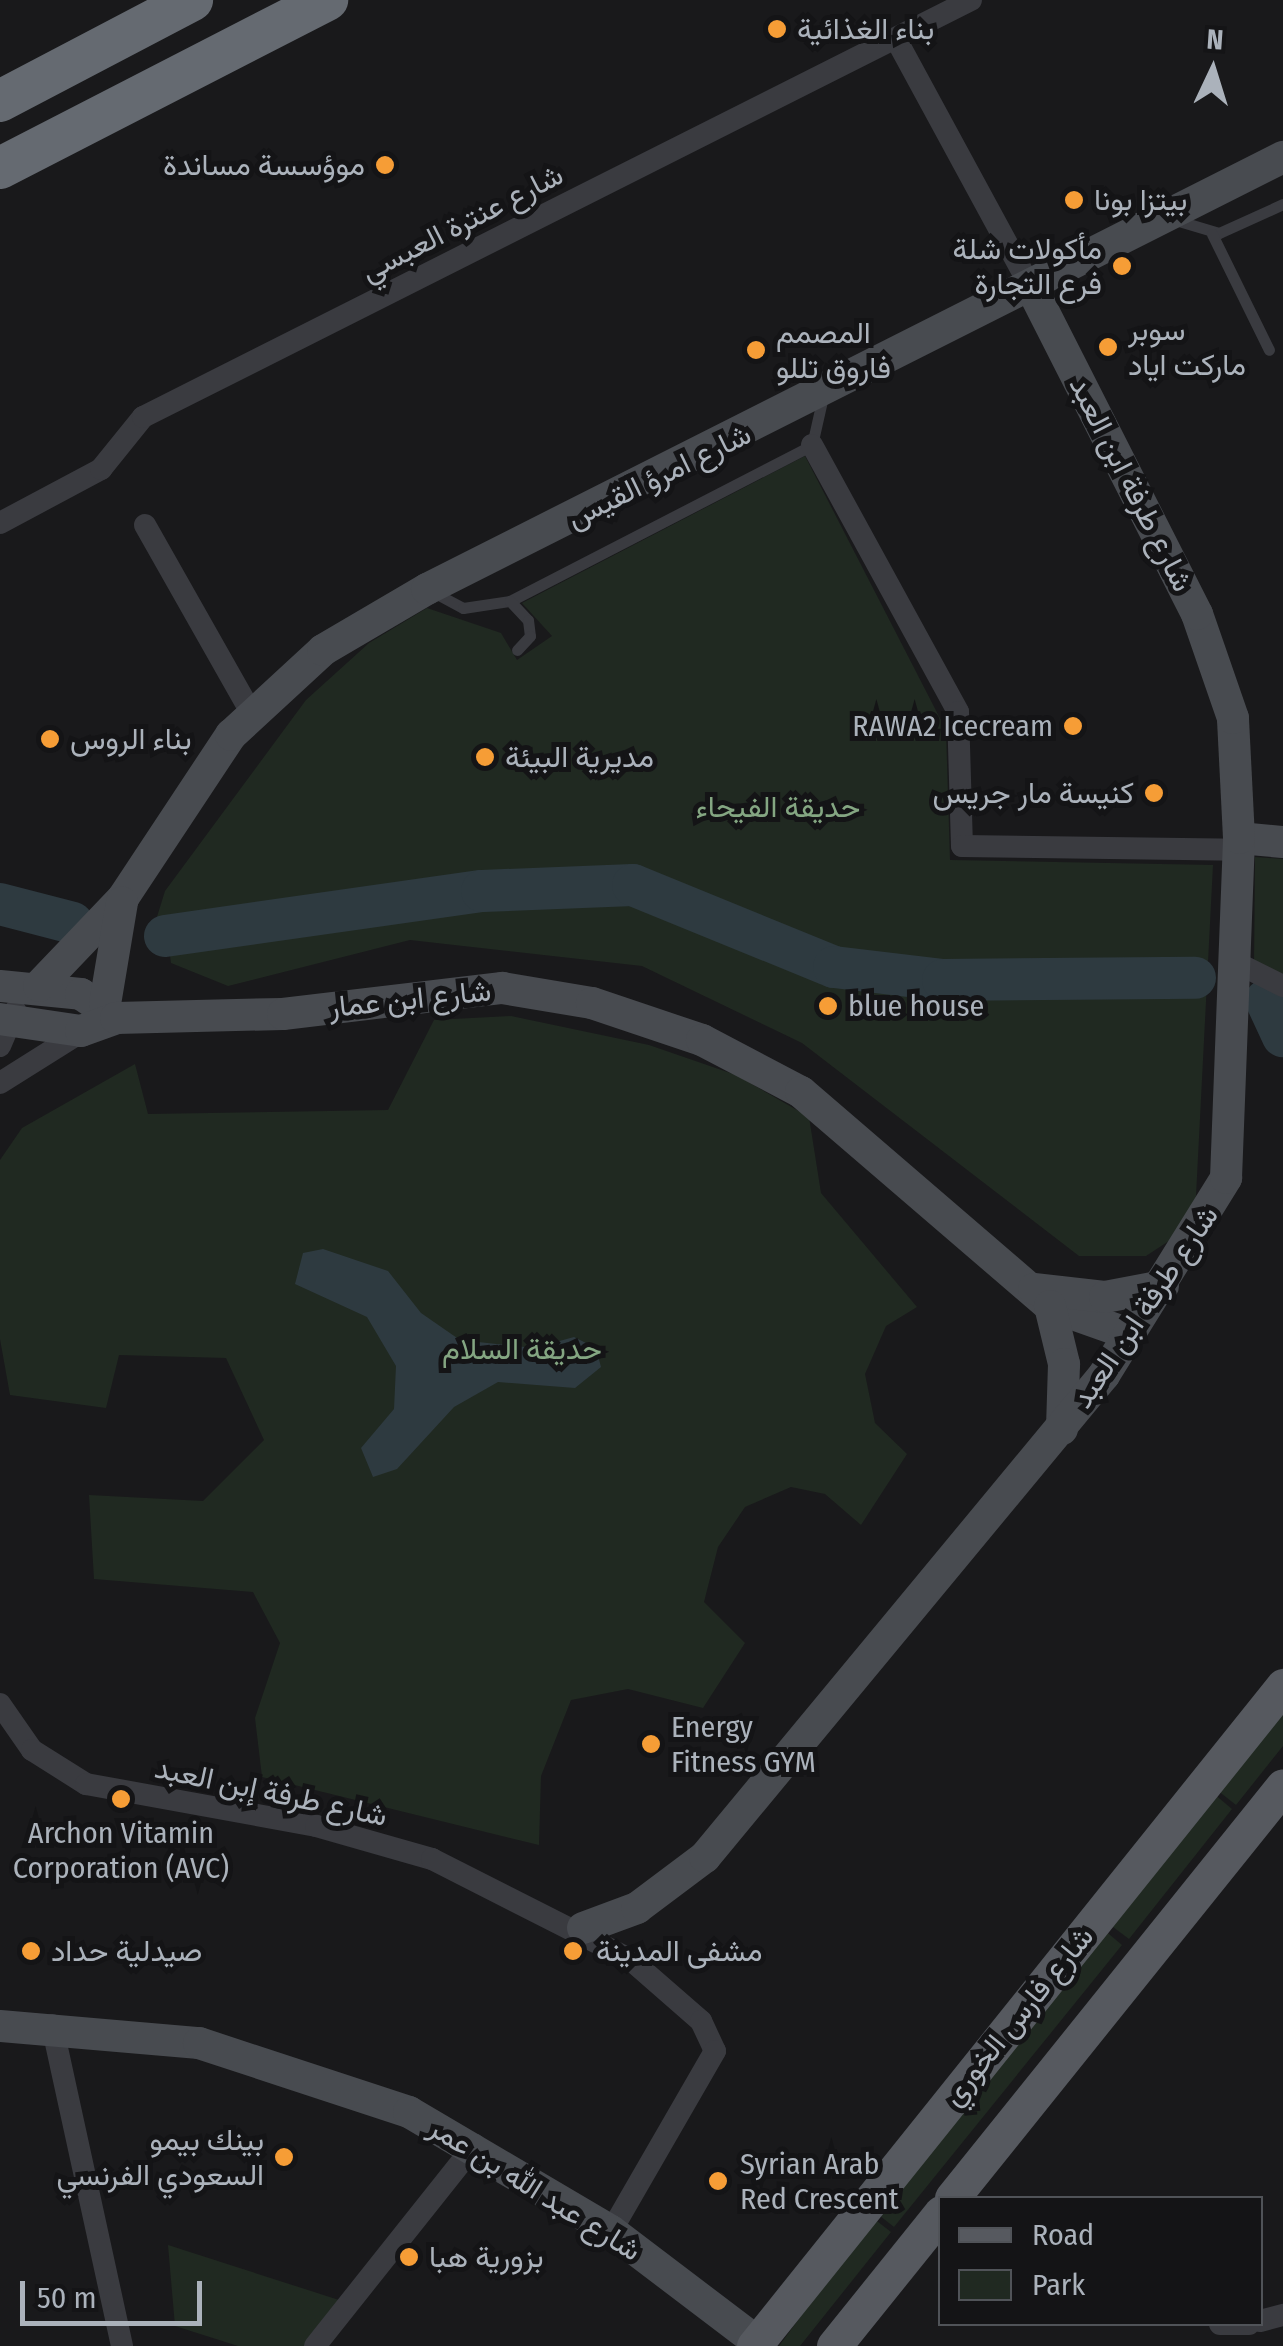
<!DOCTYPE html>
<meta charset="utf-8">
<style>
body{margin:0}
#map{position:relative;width:1283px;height:2346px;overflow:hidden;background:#19191b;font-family:"Fira Sans Condensed",Vazirmatn,sans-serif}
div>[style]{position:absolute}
.green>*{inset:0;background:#202921}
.water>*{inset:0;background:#2e3a40}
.river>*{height:42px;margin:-21px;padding:0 21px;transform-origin:21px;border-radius:21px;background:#2e3a40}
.lane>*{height:11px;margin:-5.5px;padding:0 5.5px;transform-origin:5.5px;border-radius:5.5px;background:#3a3b40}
.street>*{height:22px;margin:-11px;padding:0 11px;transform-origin:11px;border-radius:11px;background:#3a3b40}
.secondary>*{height:32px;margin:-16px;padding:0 16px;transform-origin:16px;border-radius:16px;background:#484b50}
.primary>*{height:35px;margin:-17.5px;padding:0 17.5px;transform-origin:17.5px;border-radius:17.5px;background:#56595f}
.highway>*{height:42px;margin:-21px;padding:0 21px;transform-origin:21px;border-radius:21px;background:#656a71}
.dots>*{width:28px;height:28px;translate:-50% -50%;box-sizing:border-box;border:5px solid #141416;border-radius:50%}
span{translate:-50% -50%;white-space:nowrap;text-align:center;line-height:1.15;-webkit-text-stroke:10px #141416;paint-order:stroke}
.poi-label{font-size:30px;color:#abb2bb}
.left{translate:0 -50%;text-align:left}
.right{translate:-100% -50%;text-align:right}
.street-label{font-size:30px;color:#abb2bb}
.park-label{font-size:30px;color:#84a682}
.legend{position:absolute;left:938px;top:2196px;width:325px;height:130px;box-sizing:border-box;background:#141416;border:2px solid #505358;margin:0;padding:12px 18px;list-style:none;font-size:30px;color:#abb2bb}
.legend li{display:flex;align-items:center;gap:20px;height:50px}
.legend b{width:50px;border:2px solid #505358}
.north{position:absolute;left:1163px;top:20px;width:100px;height:100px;-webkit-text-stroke:8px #141416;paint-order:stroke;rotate:4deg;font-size:28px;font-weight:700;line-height:40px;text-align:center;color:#abb2bb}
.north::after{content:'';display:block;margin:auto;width:35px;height:45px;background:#abb2bb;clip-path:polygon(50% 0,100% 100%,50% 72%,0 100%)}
.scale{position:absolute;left:20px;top:2281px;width:182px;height:45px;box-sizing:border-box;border:5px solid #abb2bb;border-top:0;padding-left:12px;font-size:30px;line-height:35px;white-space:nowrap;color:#abb2bb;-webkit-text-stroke:8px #141416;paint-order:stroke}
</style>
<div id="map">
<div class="green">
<div style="clip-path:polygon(805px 456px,946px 730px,950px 860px,1213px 865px,1196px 1196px,1181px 1233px,1146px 1256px,1079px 1256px,802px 1043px,642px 966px,410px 940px,228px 986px,171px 963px,169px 948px,493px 905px,611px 903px,610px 870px,458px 878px,188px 924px,156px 920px,165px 891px,306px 700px,369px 643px,427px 608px,501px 633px,517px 660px,552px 636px,522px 603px)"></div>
<div style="clip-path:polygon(1255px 857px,1283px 859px,1283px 979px,1254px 967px)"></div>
<div style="clip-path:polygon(511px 1016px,649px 1045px,736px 1075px,809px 1117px,821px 1193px,917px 1307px,886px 1326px,865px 1374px,875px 1423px,907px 1454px,861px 1525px,825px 1494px,791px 1487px,745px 1507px,718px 1547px,704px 1602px,745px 1643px,703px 1708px,628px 1689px,571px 1700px,541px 1776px,539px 1845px,262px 1777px,255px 1718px,280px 1643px,253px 1592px,94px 1579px,89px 1495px,203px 1501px,264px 1440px,226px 1358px,119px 1355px,106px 1408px,10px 1395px,0 1339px,0 1160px,22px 1128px,135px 1064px,148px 1114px,388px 1110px,434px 1020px)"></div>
<div style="clip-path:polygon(1283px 1706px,1283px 1746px,1236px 1805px,1217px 1790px)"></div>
<div style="clip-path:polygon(1213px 1793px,1232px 1809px,1129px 1939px,1109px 1924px)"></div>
<div style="clip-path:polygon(1103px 1929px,1122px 1945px,894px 2227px,875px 2212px)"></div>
<div style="clip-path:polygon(873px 2218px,891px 2232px,800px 2346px,779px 2346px)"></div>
<div style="clip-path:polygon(168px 2245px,339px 2300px,312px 2346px,238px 2346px,175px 2326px)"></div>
</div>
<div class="water">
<div style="clip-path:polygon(323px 1249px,388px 1271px,421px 1313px,460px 1340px,534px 1348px,574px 1337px,596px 1348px,601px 1367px,575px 1388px,498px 1382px,454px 1407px,397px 1469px,373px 1477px,361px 1448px,394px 1409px,396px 1366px,367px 1317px,295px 1284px,303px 1253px)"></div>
</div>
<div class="river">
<div style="left:0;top:904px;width:75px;rotate:14.6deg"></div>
<div style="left:165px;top:936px;width:320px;rotate:-8.1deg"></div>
<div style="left:482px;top:891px;width:151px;rotate:-2.3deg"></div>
<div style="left:633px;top:885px;width:217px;rotate:22.2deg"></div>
<div style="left:834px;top:967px;width:110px;rotate:6.8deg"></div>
<div style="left:943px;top:980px;width:252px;rotate:-0.5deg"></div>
<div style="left:1266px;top:1000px;width:40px;rotate:65deg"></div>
</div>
<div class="lane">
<div style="left:1172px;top:219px;width:49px;rotate:16.6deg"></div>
<div style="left:1219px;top:233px;width:70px;rotate:-24.4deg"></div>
<div style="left:1212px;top:234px;width:129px;rotate:63.8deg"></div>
<div style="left:435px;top:593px;width:32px;rotate:28deg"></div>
<div style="left:463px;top:608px;width:48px;rotate:-8.5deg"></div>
<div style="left:510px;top:601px;width:340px;rotate:-27.3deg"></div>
<div style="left:812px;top:445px;width:50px;rotate:-77.3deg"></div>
<div style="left:510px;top:601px;width:26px;rotate:47deg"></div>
<div style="left:528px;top:620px;width:16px;rotate:83deg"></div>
<div style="left:530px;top:636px;width:19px;rotate:133deg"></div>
</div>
<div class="street">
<div style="left:896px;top:39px;width:285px;rotate:61.5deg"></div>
<div style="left:812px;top:445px;width:304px;rotate:61.3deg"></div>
<div style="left:958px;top:712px;width:134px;rotate:88.3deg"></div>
<div style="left:962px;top:846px;width:276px;rotate:0.8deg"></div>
<div style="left:0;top:523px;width:115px;rotate:-28.1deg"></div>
<div style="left:101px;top:469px;width:67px;rotate:-51.1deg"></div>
<div style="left:143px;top:417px;width:927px;rotate:-26.73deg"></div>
<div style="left:145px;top:525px;width:215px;rotate:60.5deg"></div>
<div style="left:1235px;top:962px;width:54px;rotate:26.6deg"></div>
<div style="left:0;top:1046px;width:39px;rotate:-67deg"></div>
<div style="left:0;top:1083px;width:96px;rotate:-32.2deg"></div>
<div style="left:0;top:1704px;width:56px;rotate:55.2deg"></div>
<div style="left:32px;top:1750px;width:64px;rotate:32.2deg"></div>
<div style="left:86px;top:1784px;width:234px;rotate:10.3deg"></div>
<div style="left:316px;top:1826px;width:121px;rotate:15.9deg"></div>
<div style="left:432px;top:1859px;width:223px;rotate:26.9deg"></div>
<div style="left:631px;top:1960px;width:93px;rotate:41.1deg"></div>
<div style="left:701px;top:2021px;width:33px;rotate:65deg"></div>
<div style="left:715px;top:2051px;width:208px;rotate:120deg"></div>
<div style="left:52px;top:2025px;width:329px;rotate:77.7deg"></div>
<div style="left:1260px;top:2321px;width:24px;rotate:-15deg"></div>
<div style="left:1220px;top:2324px;width:29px"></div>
<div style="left:315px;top:2346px;width:257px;rotate:-51.5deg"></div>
</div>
<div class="secondary">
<div style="left:1239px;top:838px;width:44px;rotate:5.2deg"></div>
<div style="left:0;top:986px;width:81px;rotate:5.6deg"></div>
<div style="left:81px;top:994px;width:42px;rotate:34.4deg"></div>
<div style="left:39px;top:986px;width:122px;rotate:-46.3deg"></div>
<div style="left:123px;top:898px;width:196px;rotate:-56.5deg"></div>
<div style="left:231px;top:735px;width:125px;rotate:-42.7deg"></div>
<div style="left:323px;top:650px;width:121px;rotate:-30.4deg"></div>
<div style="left:427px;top:589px;width:959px;rotate:-26.78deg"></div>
<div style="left:105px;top:1004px;width:103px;rotate:-80.5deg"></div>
<div style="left:0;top:1019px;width:82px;rotate:8.4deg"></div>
<div style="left:81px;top:1031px;width:37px;rotate:-20deg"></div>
<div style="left:116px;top:1018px;width:167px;rotate:-1.4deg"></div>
<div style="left:283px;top:1014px;width:221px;rotate:-6.8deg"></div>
<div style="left:502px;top:988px;width:91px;rotate:9.5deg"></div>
<div style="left:592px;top:1003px;width:116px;rotate:18.6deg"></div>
<div style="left:702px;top:1040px;width:112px;rotate:27.7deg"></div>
<div style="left:801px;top:1092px;width:328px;rotate:40.7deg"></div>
<div style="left:1050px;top:1306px;width:84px;rotate:19.5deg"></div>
<div style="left:1034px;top:1289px;width:71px;rotate:6.4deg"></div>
<div style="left:1105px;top:1297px;width:59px;rotate:-10.7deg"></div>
<div style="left:1050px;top:1306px;width:60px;rotate:76.4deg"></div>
<div style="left:1064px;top:1364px;width:65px;rotate:91.8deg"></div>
<div style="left:583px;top:1928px;width:58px;rotate:-20.3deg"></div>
<div style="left:637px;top:1908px;width:85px;rotate:-36.9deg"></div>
<div style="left:705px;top:1857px;width:626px;rotate:-50.38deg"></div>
<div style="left:1104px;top:1375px;width:232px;rotate:-58.2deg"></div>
<div style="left:1226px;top:1178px;width:340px;rotate:-87.8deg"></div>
<div style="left:1239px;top:838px;width:120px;rotate:-92.9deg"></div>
<div style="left:1233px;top:718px;width:110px;rotate:-109.1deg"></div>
<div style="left:1197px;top:614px;width:364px;rotate:-116.9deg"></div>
<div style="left:0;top:2026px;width:200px;rotate:4.9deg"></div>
<div style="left:199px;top:2043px;width:221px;rotate:18.2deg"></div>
<div style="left:409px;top:2112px;width:234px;rotate:30.5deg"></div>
<div style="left:611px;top:2231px;width:183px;rotate:37.2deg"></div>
</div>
<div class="primary">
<div style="left:952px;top:2198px;width:528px;rotate:-51.22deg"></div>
<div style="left:754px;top:2346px;width:846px;rotate:-51.29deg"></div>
<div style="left:834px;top:2346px;width:171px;rotate:-51.2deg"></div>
</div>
<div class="highway">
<div style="left:0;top:101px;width:217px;rotate:-27.7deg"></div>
<div style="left:0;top:168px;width:368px;rotate:-27.2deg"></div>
</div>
<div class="dots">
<div style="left:777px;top:29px;background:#f69d36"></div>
<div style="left:385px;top:165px;background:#f69d36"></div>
<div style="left:1074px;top:200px;background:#f69d36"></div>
<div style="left:1122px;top:266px;background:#f69d36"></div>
<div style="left:1108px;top:347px;background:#f69d36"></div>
<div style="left:756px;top:350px;background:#f69d36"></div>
<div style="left:1073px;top:726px;background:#f69d36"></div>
<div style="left:50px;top:739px;background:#f69d36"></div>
<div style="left:485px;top:757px;background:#f69d36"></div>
<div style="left:1154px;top:793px;background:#f69d36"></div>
<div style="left:828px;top:1006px;background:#f69d36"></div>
<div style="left:651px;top:1744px;background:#f69d36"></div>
<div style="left:121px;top:1799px;background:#f69d36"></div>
<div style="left:31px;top:1951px;background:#f69d36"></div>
<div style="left:573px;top:1951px;background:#f69d36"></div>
<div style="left:284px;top:2157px;background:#f69d36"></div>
<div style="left:718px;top:2181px;background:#f69d36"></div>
<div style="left:409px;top:2257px;background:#f69d36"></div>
</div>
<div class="poi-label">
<span class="left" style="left:797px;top:29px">بناء الغذائية</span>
<span class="right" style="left:365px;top:165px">موؤسسة مساندة</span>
<span class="left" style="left:1094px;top:200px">بيتزا بونا</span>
<span class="right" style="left:1102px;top:266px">مأكولات شلة<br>فرع التجارة</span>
<span class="left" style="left:1128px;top:347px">سوبر<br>ماركت اياد</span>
<span class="left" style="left:776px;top:350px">المصمم<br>فاروق تللو</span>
<span class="right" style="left:1053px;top:726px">RAWA2 Icecream</span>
<span class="left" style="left:70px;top:739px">بناء الروس</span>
<span class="left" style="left:505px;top:757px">مديرية البيئة</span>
<span class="right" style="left:1134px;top:793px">كنيسة مار جريس</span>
<span class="left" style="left:848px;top:1006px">blue house</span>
<span class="left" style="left:671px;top:1744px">Energy<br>Fitness GYM</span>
<span style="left:121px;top:1850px">Archon Vitamin<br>Corporation (AVC)</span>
<span class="left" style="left:51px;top:1951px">صيدلية حداد</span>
<span class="left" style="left:596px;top:1951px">مشفى المدينة</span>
<span class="right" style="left:264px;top:2157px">بينك بيمو<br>السعودي الفرنسي</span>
<span class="left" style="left:740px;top:2181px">Syrian Arab<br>Red Crescent</span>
<span class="left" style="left:429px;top:2257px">بزورية هبا</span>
</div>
<div class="street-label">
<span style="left:462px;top:223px;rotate:-27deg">شارع عنترة العبسي</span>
<span style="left:659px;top:476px;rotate:-26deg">شارع امرؤ القيس</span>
<span style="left:1131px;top:484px;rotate:63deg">شارع طرفة ابن العبد</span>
<span style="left:410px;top:999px;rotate:-6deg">شارع ابن عمار</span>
<span style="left:1145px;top:1307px;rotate:-56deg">شارع طرفة ابن العبد</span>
<span style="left:271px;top:1792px;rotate:12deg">شارع طرفة إبن العبد</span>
<span style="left:1018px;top:2016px;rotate:-51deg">شارع فارس الخوري</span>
<span style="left:535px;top:2189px;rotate:32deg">شارع عبد الله بن عمر</span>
</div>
<div class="park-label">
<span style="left:778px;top:807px">حديقة الفيحاء</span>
<span style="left:522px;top:1349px">حديقة السلام</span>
</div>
<ul class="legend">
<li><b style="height:12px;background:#56595f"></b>Road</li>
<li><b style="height:28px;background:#202921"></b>Park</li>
</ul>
<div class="north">N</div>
<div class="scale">50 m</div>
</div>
